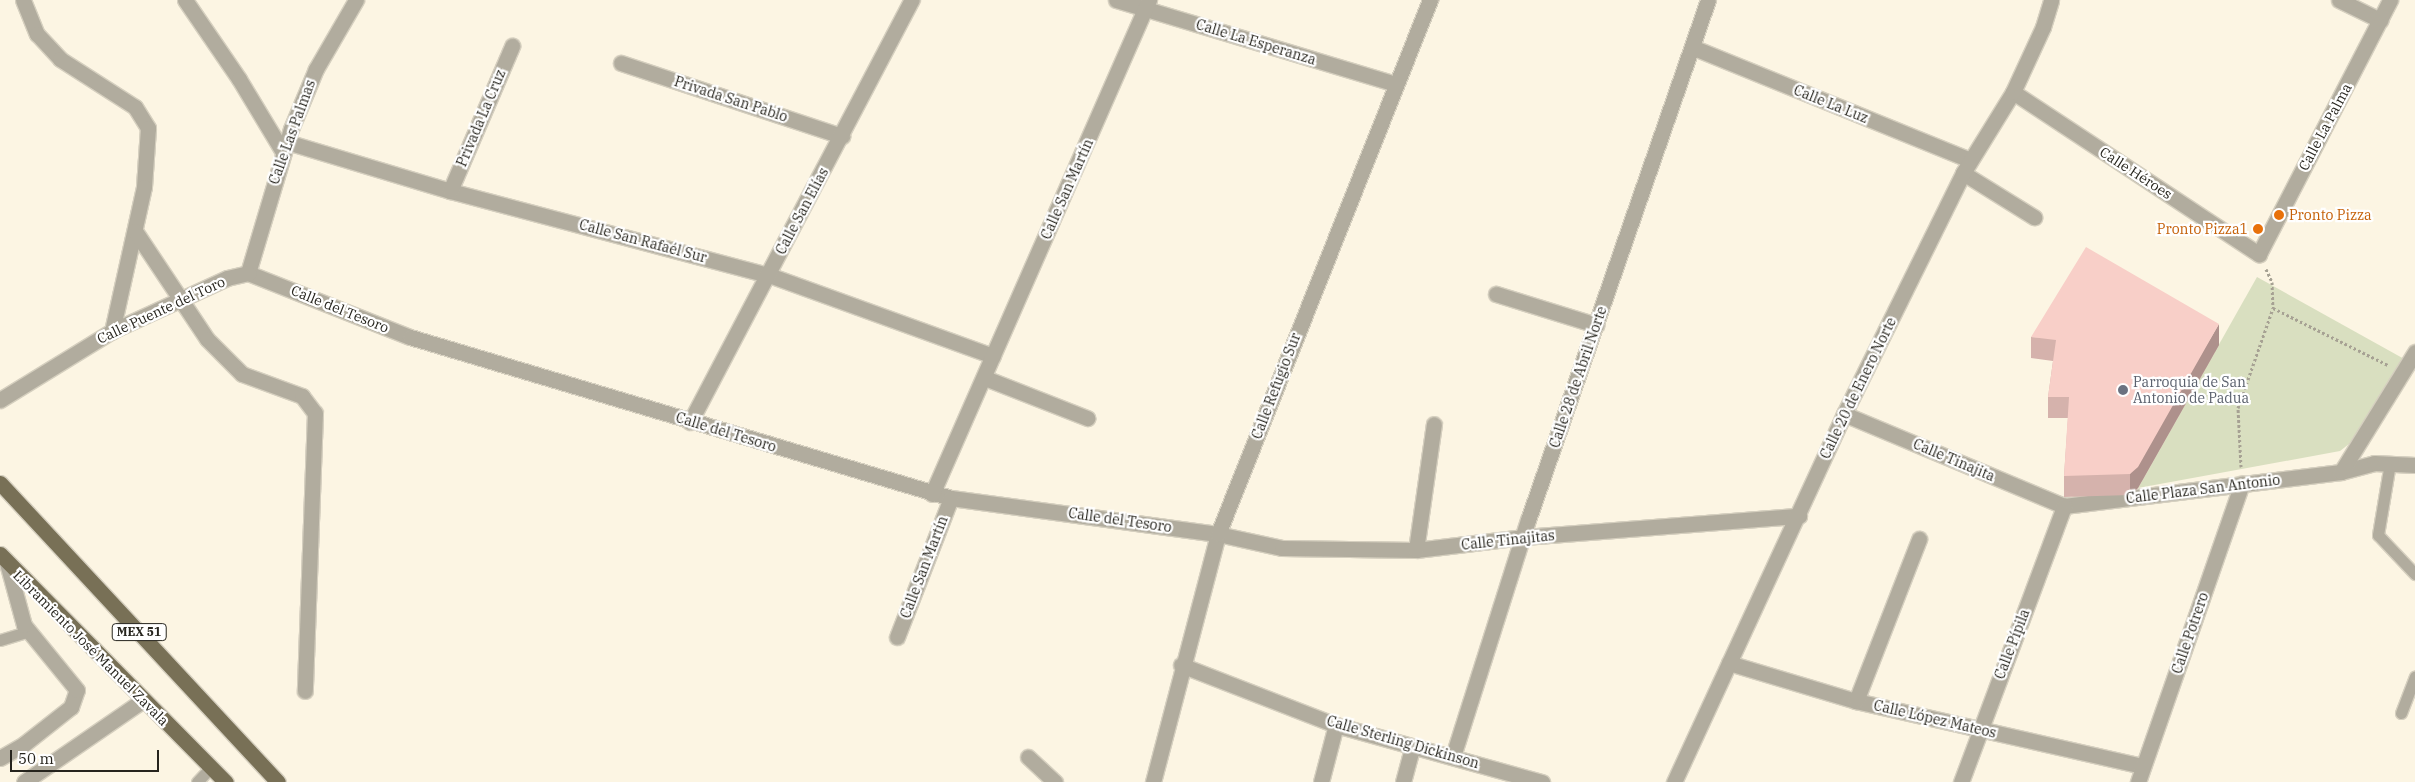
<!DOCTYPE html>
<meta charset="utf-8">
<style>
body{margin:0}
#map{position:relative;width:2415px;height:782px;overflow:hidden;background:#fcf5e3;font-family:"IBM Plex Serif",serif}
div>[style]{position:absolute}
.green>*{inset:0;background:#d9dfc0}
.path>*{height:3px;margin-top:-1.5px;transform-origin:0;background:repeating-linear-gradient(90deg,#a6a193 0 2.5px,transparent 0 5px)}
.roads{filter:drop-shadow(1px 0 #d5cfbf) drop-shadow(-1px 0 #d5cfbf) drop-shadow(0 1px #d5cfbf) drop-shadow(0 -1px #d5cfbf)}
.lane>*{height:11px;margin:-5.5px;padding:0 5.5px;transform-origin:5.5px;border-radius:5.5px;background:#b1ac9e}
.street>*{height:15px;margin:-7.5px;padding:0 7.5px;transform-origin:7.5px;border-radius:7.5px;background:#b1ac9e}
.primary>*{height:15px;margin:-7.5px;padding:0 7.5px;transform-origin:7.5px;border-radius:7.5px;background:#787056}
.wall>*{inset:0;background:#d5b2ac}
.shaded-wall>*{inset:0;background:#ae918c}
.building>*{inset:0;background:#f8cfc8}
.dots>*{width:14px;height:14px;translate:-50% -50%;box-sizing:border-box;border:2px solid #fff;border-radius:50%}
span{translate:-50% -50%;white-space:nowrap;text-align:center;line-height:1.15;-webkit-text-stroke:4.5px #fff;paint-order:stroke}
.shield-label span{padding:1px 4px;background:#fff;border:1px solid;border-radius:4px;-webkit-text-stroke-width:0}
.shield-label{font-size:12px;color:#26241d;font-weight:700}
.street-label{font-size:14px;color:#26241d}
.food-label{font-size:14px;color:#c56008}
.left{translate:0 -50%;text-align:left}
.right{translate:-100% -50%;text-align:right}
.worship-label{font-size:14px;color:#5b616d}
.scale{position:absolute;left:10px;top:750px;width:149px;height:22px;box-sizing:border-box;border:2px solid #26241d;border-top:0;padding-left:6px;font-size:15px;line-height:18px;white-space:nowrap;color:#26241d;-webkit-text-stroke:4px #fff;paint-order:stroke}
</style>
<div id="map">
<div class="green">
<div style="clip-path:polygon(2257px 277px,2406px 360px,2349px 444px,2340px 451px,2138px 488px)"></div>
</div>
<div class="path">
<div style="left:2266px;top:269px;width:14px;rotate:65deg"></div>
<div style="left:2272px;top:282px;width:26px;rotate:88deg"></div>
<div style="left:2273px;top:308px;width:128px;rotate:26.4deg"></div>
<div style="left:2241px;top:467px;width:59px;rotate:-92.9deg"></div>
<div style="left:2238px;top:408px;width:106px;rotate:-70.7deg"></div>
</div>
<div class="roads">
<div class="lane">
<div style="left:2390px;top:463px;width:73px;rotate:99.5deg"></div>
<div style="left:2378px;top:535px;width:54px;rotate:46.5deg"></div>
<div style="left:0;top:640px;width:30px;rotate:-17deg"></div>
<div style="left:2401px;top:713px;width:39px;rotate:-69deg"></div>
<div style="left:197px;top:782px;width:21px;rotate:-47deg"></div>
</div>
<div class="street">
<div style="left:23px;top:0;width:37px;rotate:68deg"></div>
<div style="left:37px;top:34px;width:34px;rotate:47deg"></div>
<div style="left:60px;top:59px;width:89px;rotate:32.6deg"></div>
<div style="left:135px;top:107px;width:25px;rotate:58deg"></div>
<div style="left:148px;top:128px;width:59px;rotate:93.9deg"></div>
<div style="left:144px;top:187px;width:148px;rotate:102.5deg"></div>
<div style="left:185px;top:0;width:96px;rotate:55.6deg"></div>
<div style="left:239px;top:79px;width:85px;rotate:58.9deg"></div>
<div style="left:1116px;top:0;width:292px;rotate:16.7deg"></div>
<div style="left:2339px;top:0;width:46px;rotate:26deg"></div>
<div style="left:1692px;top:47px;width:300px;rotate:22.1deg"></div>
<div style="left:621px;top:63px;width:233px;rotate:18.3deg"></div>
<div style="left:2013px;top:92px;width:295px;rotate:33.4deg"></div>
<div style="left:2259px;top:254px;width:286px;rotate:-62.7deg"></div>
<div style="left:287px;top:142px;width:170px;rotate:16.7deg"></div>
<div style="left:450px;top:191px;width:330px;rotate:14.8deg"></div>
<div style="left:769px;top:275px;width:238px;rotate:19.9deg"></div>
<div style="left:1963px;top:173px;width:84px;rotate:31.8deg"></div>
<div style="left:450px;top:191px;width:158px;rotate:-66.8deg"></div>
<div style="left:135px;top:231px;width:130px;rotate:56.3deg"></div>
<div style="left:207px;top:339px;width:49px;rotate:45deg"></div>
<div style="left:242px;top:374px;width:64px;rotate:20.1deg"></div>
<div style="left:302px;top:396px;width:21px;rotate:53deg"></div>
<div style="left:315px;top:413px;width:278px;rotate:92.1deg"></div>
<div style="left:248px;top:273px;width:174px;rotate:21.6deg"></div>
<div style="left:410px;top:337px;width:564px;rotate:16.57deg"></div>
<div style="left:951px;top:498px;width:269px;rotate:7.7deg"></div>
<div style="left:1218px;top:534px;width:66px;rotate:12.3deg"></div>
<div style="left:1282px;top:548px;width:134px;rotate:0.9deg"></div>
<div style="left:1416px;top:550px;width:109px;rotate:-6.9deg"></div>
<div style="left:1524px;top:537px;width:276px;rotate:-4.4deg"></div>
<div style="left:248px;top:273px;width:150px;rotate:-73.4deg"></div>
<div style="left:291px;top:129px;width:65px;rotate:-67.4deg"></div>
<div style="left:316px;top:69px;width:80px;rotate:-59.9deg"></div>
<div style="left:1496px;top:294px;width:105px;rotate:17.2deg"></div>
<div style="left:985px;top:378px;width:110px;rotate:21.4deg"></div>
<div style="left:0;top:400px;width:132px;rotate:-31.6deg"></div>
<div style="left:112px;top:331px;width:127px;rotate:-24.7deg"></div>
<div style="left:227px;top:278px;width:22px;rotate:-13deg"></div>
<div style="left:1844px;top:414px;width:238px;rotate:22.7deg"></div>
<div style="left:2064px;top:506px;width:279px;rotate:-7deg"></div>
<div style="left:2341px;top:472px;width:34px;rotate:-15deg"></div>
<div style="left:2374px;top:463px;width:41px;rotate:2.8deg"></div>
<div style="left:690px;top:422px;width:477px;rotate:-62.3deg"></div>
<div style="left:2341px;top:472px;width:141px;rotate:-58.3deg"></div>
<div style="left:932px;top:494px;width:540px;rotate:-66.29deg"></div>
<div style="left:1416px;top:550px;width:127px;rotate:-81.9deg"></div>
<div style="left:897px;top:637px;width:149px;rotate:-68.8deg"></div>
<div style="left:1729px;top:663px;width:133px;rotate:16.7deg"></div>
<div style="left:1856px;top:701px;width:294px;rotate:12.8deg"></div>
<div style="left:1181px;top:665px;width:166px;rotate:21.2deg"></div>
<div style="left:1336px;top:725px;width:214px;rotate:15.5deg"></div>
<div style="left:1856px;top:701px;width:174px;rotate:-68.7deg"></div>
<div style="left:1453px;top:756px;width:248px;rotate:-72.4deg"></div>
<div style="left:1528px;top:520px;width:550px;rotate:-70.91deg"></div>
<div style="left:1028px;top:757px;width:37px;rotate:43deg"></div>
<div style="left:0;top:758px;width:28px;rotate:-30deg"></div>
<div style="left:24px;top:744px;width:60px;rotate:-38.2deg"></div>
<div style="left:71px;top:707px;width:18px;rotate:-71deg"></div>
<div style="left:77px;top:690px;width:84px;rotate:-129.2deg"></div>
<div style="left:24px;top:625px;width:64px;rotate:-105.3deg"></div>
<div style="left:24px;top:782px;width:143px;rotate:-34.5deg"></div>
<div style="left:1153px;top:782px;width:256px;rotate:-75.3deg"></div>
<div style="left:1218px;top:534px;width:575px;rotate:-68.35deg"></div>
<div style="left:1321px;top:782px;width:59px;rotate:-75.3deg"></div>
<div style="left:1403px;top:782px;width:35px;rotate:-75deg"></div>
<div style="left:1674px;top:782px;width:405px;rotate:-65.2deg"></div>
<div style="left:1844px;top:414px;width:269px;rotate:-63.7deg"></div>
<div style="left:1963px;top:173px;width:95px;rotate:-58.3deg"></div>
<div style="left:2013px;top:92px;width:72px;rotate:-65.2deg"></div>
<div style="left:2043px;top:27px;width:28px;rotate:-73deg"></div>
<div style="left:1961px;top:782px;width:295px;rotate:-69.5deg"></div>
<div style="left:2138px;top:782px;width:316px;rotate:-70.8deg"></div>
</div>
<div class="primary">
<div style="left:0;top:483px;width:408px;rotate:47.1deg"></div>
<div style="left:0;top:554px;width:321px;rotate:45.3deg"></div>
</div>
</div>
<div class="wall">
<div style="clip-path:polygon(2031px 337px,2219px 345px,2138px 488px,2130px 495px,2064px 497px,2064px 476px,2068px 418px,2048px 418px,2048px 397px,2053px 361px,2031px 358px)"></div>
</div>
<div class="shaded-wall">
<div style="clip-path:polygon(2219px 324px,2219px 345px,2138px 488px,2130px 495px,2130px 474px)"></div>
</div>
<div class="building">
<div style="clip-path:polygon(2086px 247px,2219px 324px,2138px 467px,2130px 474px,2064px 476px,2069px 397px,2048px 397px,2056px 340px,2031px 337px)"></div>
</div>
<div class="dots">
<div style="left:2279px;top:215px;background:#e8710a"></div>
<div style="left:2258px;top:229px;background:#e8710a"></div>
<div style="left:2123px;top:390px;background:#6b7280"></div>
</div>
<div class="shield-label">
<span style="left:139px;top:632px">MEX 51</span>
</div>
<div class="street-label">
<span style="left:1256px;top:42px;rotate:17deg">Calle La Esperanza</span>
<span style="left:731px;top:99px;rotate:18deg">Privada San Pablo</span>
<span style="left:1831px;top:104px;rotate:22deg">Calle La Luz</span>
<span style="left:481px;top:118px;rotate:-67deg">Privada La Cruz</span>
<span style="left:2325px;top:127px;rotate:-62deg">Calle La Palma</span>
<span style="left:292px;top:132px;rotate:-70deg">Calle Las Palmas</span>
<span style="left:2136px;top:173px;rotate:33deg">Calle Héroes</span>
<span style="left:1067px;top:189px;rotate:-66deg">Calle San Martín</span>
<span style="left:802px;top:211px;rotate:-62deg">Calle San Elías</span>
<span style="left:643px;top:241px;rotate:15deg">Calle San Rafaél Sur</span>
<span style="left:340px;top:309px;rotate:22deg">Calle del Tesoro</span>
<span style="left:161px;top:310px;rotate:-25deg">Calle Puente del Toro</span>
<span style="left:1578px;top:377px;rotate:-71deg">Calle 28 de Abril Norte</span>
<span style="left:1276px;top:386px;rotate:-69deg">Calle Refugio Sur</span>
<span style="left:1858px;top:388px;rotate:-64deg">Calle 20 de Enero Norte</span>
<span style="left:726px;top:432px;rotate:17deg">Calle del Tesoro</span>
<span style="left:1954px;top:460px;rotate:23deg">Calle Tinajita</span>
<span style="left:2203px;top:489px;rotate:-7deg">Calle Plaza San Antonio</span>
<span style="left:1120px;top:520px;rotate:8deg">Calle del Tesoro</span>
<span style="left:1508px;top:540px;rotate:-6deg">Calle Tinajitas</span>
<span style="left:924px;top:567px;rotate:-69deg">Calle San Martín</span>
<span style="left:2190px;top:633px;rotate:-71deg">Calle Potrero</span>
<span style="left:2012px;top:644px;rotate:-69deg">Calle Pípila</span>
<span style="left:91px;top:648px;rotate:45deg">Libramiento José Manuel Zavala</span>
<span style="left:1935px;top:719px;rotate:13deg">Calle López Mateos</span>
<span style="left:1403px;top:742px;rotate:16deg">Calle Sterling Dickinson</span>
</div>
<div class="food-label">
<span class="left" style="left:2289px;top:215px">Pronto Pizza</span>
<span class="right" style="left:2248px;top:229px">Pronto Pizza1</span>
</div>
<div class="worship-label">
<span class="left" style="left:2133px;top:390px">Parroquia de San<br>Antonio de Padua</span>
</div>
<div class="scale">50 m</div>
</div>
